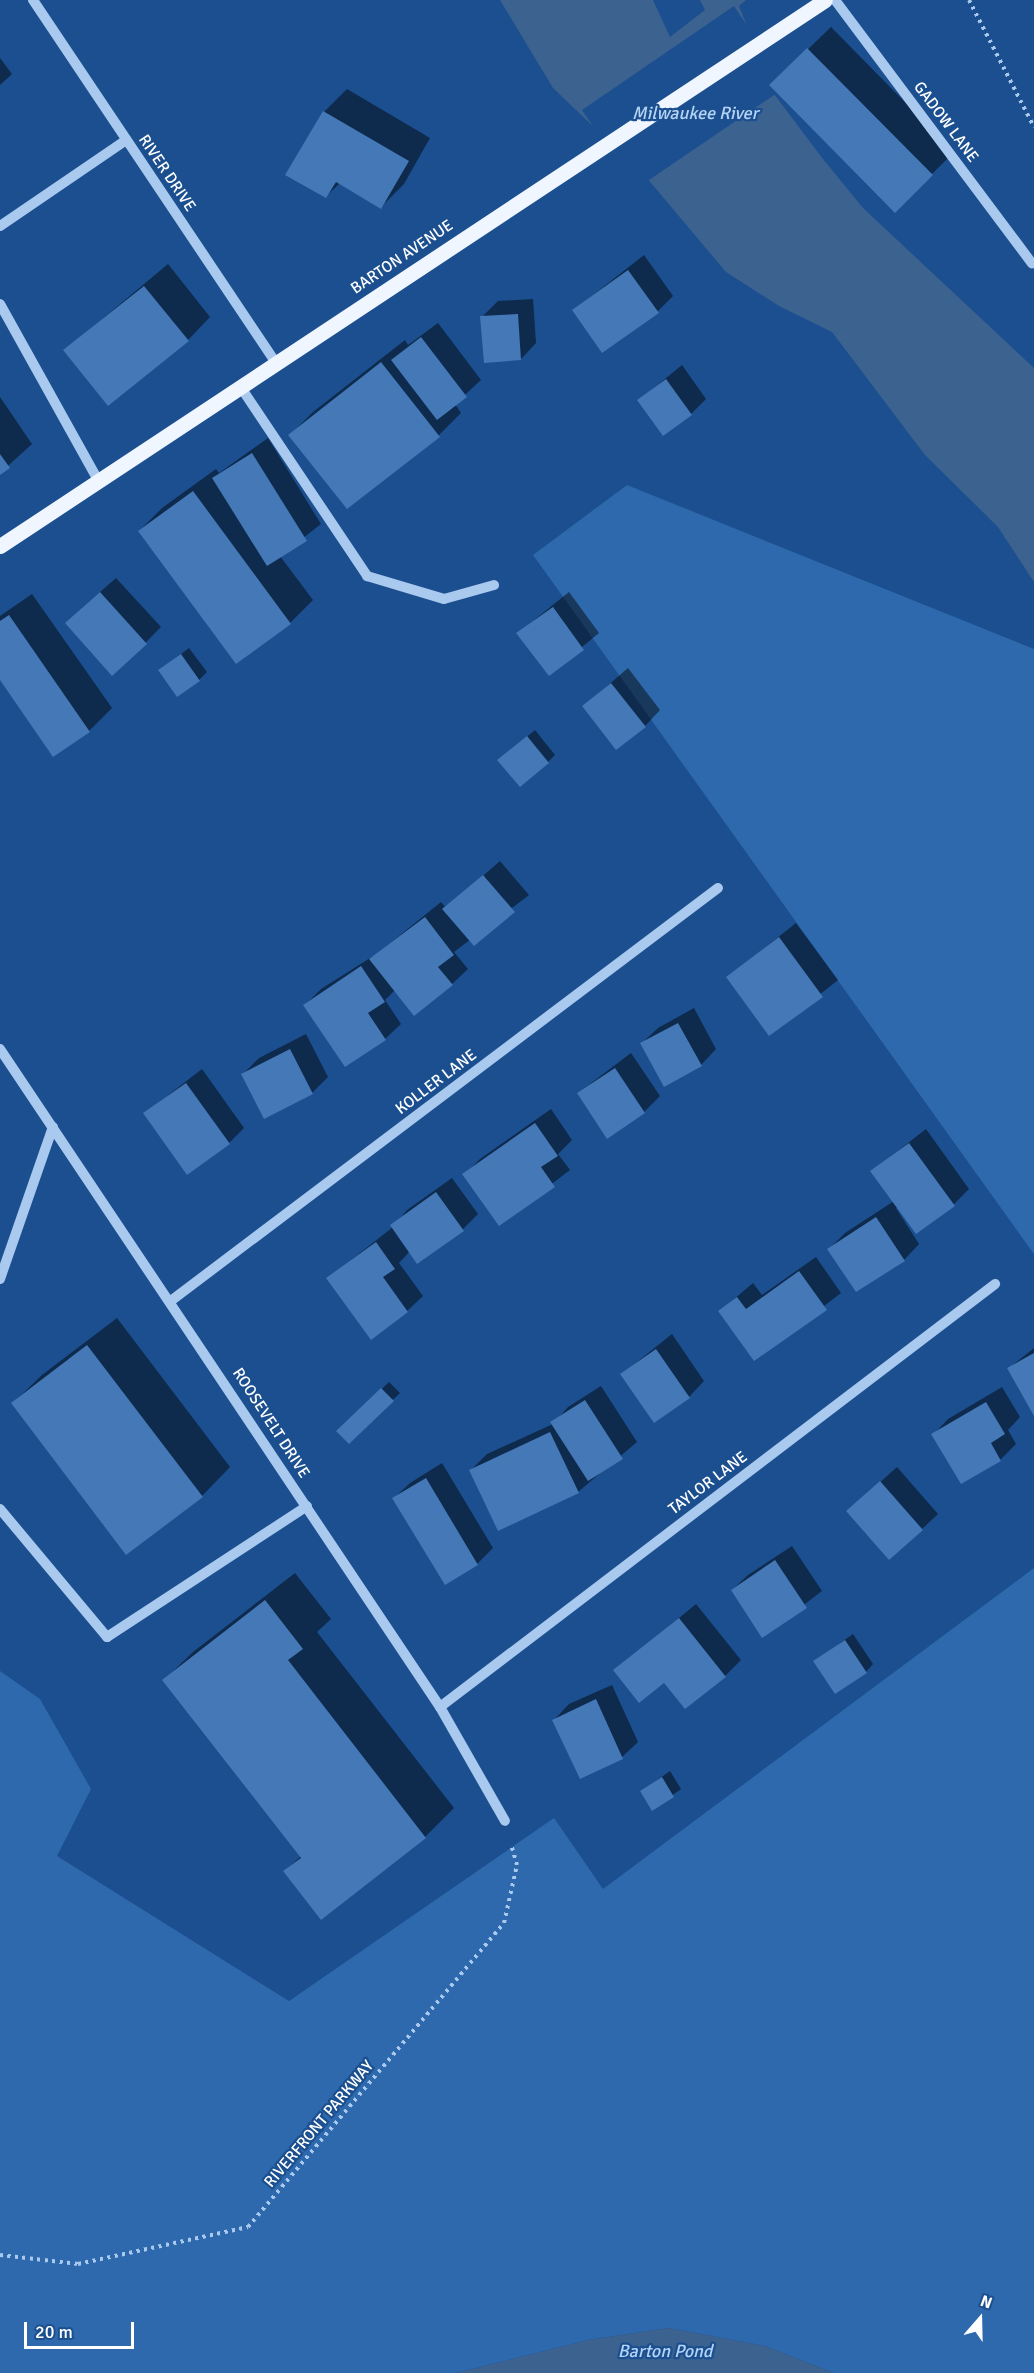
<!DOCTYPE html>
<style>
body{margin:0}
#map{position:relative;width:1034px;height:2373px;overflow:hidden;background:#1b4f8f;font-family:Signika,sans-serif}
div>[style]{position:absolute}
.green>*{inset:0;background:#2e69ad}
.water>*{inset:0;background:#3c6290}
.pier>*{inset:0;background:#1b4f8f}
.shadow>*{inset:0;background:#0007}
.building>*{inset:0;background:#4478b7}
.path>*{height:4px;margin-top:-2px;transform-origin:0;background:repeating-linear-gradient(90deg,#a9c9ee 0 3px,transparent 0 7.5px)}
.minor>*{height:10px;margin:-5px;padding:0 5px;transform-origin:5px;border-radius:5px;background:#a9c9ee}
.major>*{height:15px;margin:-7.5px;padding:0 7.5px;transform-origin:7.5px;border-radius:7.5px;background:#f0f6ff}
span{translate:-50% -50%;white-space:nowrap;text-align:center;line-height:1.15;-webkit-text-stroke:4.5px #1b4f8f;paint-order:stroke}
.street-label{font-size:16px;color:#fff}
.water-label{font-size:18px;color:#b5d3f5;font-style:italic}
.north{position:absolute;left:950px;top:2289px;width:60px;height:60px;-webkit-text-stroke:4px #1b4f8f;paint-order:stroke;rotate:20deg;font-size:16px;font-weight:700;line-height:24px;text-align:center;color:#fff}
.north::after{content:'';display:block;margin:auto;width:21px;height:27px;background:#fff;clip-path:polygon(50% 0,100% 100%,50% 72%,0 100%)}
.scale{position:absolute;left:24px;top:2322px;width:110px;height:27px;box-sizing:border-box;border:3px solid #fff;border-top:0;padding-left:8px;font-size:18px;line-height:21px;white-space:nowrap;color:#fff;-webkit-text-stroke:4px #1b4f8f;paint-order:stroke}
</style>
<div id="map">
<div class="green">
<div style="clip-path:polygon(627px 485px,1034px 649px,1034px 1254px,533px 555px)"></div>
<div style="clip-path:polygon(1034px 1568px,1034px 2373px,834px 2373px,765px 2346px,668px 2328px,588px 2340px,456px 2373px,0 2373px,0 1671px,40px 1699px,91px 1789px,57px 1856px,289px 2001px,554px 1818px,603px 1889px)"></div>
</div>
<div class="water">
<div style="clip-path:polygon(500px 0,653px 0,670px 37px,705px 10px,700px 0,746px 0,739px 6px,774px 94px,823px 159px,863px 208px,1034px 368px,1034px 582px,998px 527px,925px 455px,832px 332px,779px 306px,726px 272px,646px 177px,553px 88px)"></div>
<div style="clip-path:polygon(668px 2328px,765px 2346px,834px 2373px,456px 2373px,588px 2340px)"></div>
</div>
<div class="pier">
<div style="clip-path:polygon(734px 6px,754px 36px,777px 93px,646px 182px,600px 137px,582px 110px)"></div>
</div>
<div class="shadow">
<div style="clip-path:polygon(831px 27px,954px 152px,895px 211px,771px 85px)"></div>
<div style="clip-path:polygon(0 58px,12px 74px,0 85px)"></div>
<div style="clip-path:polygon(347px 89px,430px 138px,404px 184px,381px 207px,340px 183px,325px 197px,324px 112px)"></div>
<div style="clip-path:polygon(644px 255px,673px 296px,658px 311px,574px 310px)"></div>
<div style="clip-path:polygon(168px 264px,210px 317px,188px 340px,65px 350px)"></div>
<div style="clip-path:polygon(533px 299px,536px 343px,521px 359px,482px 317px,498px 301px)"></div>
<div style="clip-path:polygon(438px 323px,481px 380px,455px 404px,461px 413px,439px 435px,290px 435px,313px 412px,405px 340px,408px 345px)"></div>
<div style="clip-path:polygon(682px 365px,706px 399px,691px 414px,639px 400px)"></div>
<div style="clip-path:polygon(0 397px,32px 444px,0 473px)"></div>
<div style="clip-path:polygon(268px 438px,321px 524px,280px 556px,313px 600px,290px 623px,236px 662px,139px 531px,162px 508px,216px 469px,219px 473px)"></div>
<div style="clip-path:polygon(116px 578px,161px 627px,145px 643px,82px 608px)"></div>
<div style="clip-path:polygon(569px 592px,599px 633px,549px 674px,518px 633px)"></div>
<div style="clip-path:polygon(32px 594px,112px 708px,89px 731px,0 678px,0 616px)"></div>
<div style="clip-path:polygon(189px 648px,207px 672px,199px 680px,160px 670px)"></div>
<div style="clip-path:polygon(628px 668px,660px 710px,645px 726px,584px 706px)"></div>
<div style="clip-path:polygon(535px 730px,555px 755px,548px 762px,507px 753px)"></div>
<div style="clip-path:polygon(500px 861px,529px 895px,454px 952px,468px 969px,452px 984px,395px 990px,385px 1000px,401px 1024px,385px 1039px,305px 1005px,321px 989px,378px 953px,441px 902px,446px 908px)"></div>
<div style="clip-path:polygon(796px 923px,838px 980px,770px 1034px,728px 977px)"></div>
<div style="clip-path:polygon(694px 1008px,716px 1049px,701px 1065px,642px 1043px,658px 1028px)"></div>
<div style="clip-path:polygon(306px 1034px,328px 1077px,312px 1093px,243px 1074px,259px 1058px)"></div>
<div style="clip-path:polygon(631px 1053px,660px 1096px,644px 1112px,578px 1093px)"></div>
<div style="clip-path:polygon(202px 1069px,244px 1128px,229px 1143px,145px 1113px)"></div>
<div style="clip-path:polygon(551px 1109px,572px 1140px,558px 1154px,570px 1170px,499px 1224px,464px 1175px,480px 1159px)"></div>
<div style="clip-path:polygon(926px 1129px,969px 1189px,954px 1204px,896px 1208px,919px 1244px,904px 1260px,829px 1249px,845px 1233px,894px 1201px,872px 1171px)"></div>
<div style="clip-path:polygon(452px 1178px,478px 1214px,463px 1229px,410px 1251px,399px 1263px,423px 1296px,407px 1311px,328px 1278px,393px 1227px,407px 1210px)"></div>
<div style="clip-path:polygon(816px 1257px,841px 1293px,755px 1359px,720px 1311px,753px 1283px,762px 1295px)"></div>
<div style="clip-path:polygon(117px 1318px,230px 1467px,202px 1496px,13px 1403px,42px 1375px)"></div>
<div style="clip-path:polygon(672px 1334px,704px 1381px,689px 1397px,622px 1374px)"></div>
<div style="clip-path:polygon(1034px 1348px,1034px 1413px,1009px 1368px)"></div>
<div style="clip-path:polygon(389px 1382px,400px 1393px,349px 1442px,338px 1431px)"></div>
<div style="clip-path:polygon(601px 1386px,637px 1442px,578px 1492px,471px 1470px,487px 1454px,553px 1424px,568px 1407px)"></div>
<div style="clip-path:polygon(1002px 1387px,1020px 1417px,1008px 1430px,1016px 1444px,1000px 1460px,961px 1482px,933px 1435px,948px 1419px)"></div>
<div style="clip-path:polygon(442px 1463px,493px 1548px,477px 1564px,394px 1498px,410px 1483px)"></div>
<div style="clip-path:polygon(897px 1467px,938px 1514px,922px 1529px,848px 1511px)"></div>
<div style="clip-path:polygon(792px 1546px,822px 1591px,763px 1636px,732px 1590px,748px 1575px)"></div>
<div style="clip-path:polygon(295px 1573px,331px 1619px,317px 1632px,454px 1808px,425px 1837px,321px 1918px,285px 1871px,301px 1856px,164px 1680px,193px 1652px)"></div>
<div style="clip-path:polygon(696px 1604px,741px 1660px,725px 1676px,686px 1707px,664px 1681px,615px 1671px)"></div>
<div style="clip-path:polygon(853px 1634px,873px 1664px,866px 1672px,815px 1661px)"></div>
<div style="clip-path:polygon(612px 1685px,638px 1742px,622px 1757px,581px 1777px,554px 1720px,569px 1704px)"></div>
<div style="clip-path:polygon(670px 1771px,681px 1789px,653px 1809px,642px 1791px)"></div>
</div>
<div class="building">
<div style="clip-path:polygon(807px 48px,933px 175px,895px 213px,769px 85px)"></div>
<div style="clip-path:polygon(323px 111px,409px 161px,381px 209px,336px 182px,326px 198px,285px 175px)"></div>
<div style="clip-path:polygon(628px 270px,659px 313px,602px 353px,572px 310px)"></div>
<div style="clip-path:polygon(144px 286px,189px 341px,108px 406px,63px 350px)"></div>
<div style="clip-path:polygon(518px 314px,521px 360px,484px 363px,480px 316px)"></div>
<div style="clip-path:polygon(421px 337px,467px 397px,437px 420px,391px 360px)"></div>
<div style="clip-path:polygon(381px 362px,440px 437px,347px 509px,288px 435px)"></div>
<div style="clip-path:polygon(666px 379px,692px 415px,663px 436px,637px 400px)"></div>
<div style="clip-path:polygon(252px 453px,307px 541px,267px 566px,212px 478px)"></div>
<div style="clip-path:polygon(0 454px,10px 468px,0 475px)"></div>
<div style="clip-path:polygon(193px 491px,291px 624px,236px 664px,138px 531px)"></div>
<div style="clip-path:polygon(100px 592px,147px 644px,112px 676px,65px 623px)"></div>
<div style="clip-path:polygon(553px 607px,584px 650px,549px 676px,516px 633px)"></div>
<div style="clip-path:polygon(9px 615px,90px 732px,53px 757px,0 680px,0 621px)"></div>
<div style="clip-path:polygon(181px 654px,200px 681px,177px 697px,158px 670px)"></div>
<div style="clip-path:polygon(611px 683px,646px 727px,616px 750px,582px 706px)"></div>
<div style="clip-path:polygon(527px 736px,549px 763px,520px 787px,497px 760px)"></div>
<div style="clip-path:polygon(483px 875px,515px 912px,474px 946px,442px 909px)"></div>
<div style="clip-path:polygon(425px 917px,454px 955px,438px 967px,453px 985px,414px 1016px,369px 959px)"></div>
<div style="clip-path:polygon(779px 937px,823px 997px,769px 1036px,726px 977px)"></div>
<div style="clip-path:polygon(361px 966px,385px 1002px,368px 1013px,386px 1040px,345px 1067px,303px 1005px)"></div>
<div style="clip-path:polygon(678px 1023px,702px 1066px,664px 1087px,640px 1043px)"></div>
<div style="clip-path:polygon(290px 1049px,313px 1094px,264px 1119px,241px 1074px)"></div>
<div style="clip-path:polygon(615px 1068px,645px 1113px,607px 1139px,577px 1093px)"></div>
<div style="clip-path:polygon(186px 1083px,230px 1144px,187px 1175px,143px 1113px)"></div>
<div style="clip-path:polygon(535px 1123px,558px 1156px,541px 1167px,555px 1187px,499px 1226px,462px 1174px)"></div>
<div style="clip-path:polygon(909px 1143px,955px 1206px,916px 1234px,870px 1171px)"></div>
<div style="clip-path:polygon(436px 1192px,464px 1231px,417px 1264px,390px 1225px)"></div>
<div style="clip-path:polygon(876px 1217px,905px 1261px,856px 1292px,827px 1249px)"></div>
<div style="clip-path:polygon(376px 1242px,395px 1269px,383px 1277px,408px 1312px,371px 1340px,326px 1278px)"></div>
<div style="clip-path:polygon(799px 1271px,827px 1310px,754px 1361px,718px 1311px,737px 1297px,746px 1309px)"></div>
<div style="clip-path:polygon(87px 1345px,203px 1497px,126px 1555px,11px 1403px)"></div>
<div style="clip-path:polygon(656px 1349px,690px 1398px,654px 1423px,620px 1374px)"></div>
<div style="clip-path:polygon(1034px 1353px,1034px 1416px,1007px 1368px)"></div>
<div style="clip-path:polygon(381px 1388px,394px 1401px,349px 1444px,336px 1431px)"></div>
<div style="clip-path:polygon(585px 1400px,623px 1459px,588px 1481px,550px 1422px)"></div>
<div style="clip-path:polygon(986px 1402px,1005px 1434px,991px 1443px,1001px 1461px,961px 1484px,931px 1434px)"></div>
<div style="clip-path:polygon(550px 1432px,579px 1493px,498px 1531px,469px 1470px)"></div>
<div style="clip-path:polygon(426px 1478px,478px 1565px,445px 1585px,392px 1498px)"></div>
<div style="clip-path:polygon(880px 1481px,923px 1530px,889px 1560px,846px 1511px)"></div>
<div style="clip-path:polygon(775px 1560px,807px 1608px,762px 1638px,731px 1590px)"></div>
<div style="clip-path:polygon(265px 1600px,303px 1649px,288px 1660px,426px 1838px,321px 1920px,283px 1871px,301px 1858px,162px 1680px)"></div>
<div style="clip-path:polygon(679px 1618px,726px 1677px,685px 1709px,664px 1683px,639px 1703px,613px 1670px)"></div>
<div style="clip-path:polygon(845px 1640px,867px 1673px,835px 1694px,813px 1661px)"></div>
<div style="clip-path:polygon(596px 1699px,623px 1759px,580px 1779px,552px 1720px)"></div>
<div style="clip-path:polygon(662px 1777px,674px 1797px,652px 1811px,640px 1791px)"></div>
</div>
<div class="path">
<div style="left:969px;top:0;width:143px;rotate:62.9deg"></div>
<div style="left:0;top:2255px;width:79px;rotate:6.6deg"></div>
<div style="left:78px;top:2264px;width:174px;rotate:-12.3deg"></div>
<div style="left:248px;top:2227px;width:397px;rotate:-49.9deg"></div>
<div style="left:504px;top:1923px;width:59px;rotate:-77.4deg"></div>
<div style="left:517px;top:1865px;width:22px;rotate:-106deg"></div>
</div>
<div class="minor">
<div style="left:33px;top:0;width:435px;rotate:56.2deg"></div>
<div style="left:835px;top:0;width:329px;rotate:53.2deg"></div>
<div style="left:0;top:226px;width:153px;rotate:-34.3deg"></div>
<div style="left:0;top:304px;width:201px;rotate:60.9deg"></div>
<div style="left:240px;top:386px;width:229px;rotate:56.2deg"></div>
<div style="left:367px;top:576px;width:80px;rotate:16.6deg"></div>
<div style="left:444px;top:599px;width:52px;rotate:-15.6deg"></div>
<div style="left:0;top:1049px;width:792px;rotate:56.23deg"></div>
<div style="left:440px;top:1707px;width:131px;rotate:60.3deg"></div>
<div style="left:0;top:1279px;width:161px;rotate:-70.8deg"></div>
<div style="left:172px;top:1300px;width:684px;rotate:-37.04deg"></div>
<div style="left:0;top:1509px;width:167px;rotate:50.1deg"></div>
<div style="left:107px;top:1637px;width:239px;rotate:-33.2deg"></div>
<div style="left:440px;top:1707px;width:698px;rotate:-37.31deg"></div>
</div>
<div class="major">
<div style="left:0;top:546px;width:989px;rotate:-33.5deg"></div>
</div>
<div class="street-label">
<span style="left:946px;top:122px;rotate:53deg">GADOW LANE</span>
<span style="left:167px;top:173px;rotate:56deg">RIVER DRIVE</span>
<span style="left:402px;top:257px;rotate:-34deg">BARTON AVENUE</span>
<span style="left:436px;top:1082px;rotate:-37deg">KOLLER LANE</span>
<span style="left:271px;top:1423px;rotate:57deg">ROOSEVELT DRIVE</span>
<span style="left:708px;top:1483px;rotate:-37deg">TAYLOR LANE</span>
<span style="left:319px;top:2124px;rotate:-50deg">RIVERFRONT PARKWAY</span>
</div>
<div class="water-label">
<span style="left:695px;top:113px">Milwaukee River</span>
<span style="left:665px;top:2351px">Barton Pond</span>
</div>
<div class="north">N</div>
<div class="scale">20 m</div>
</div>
